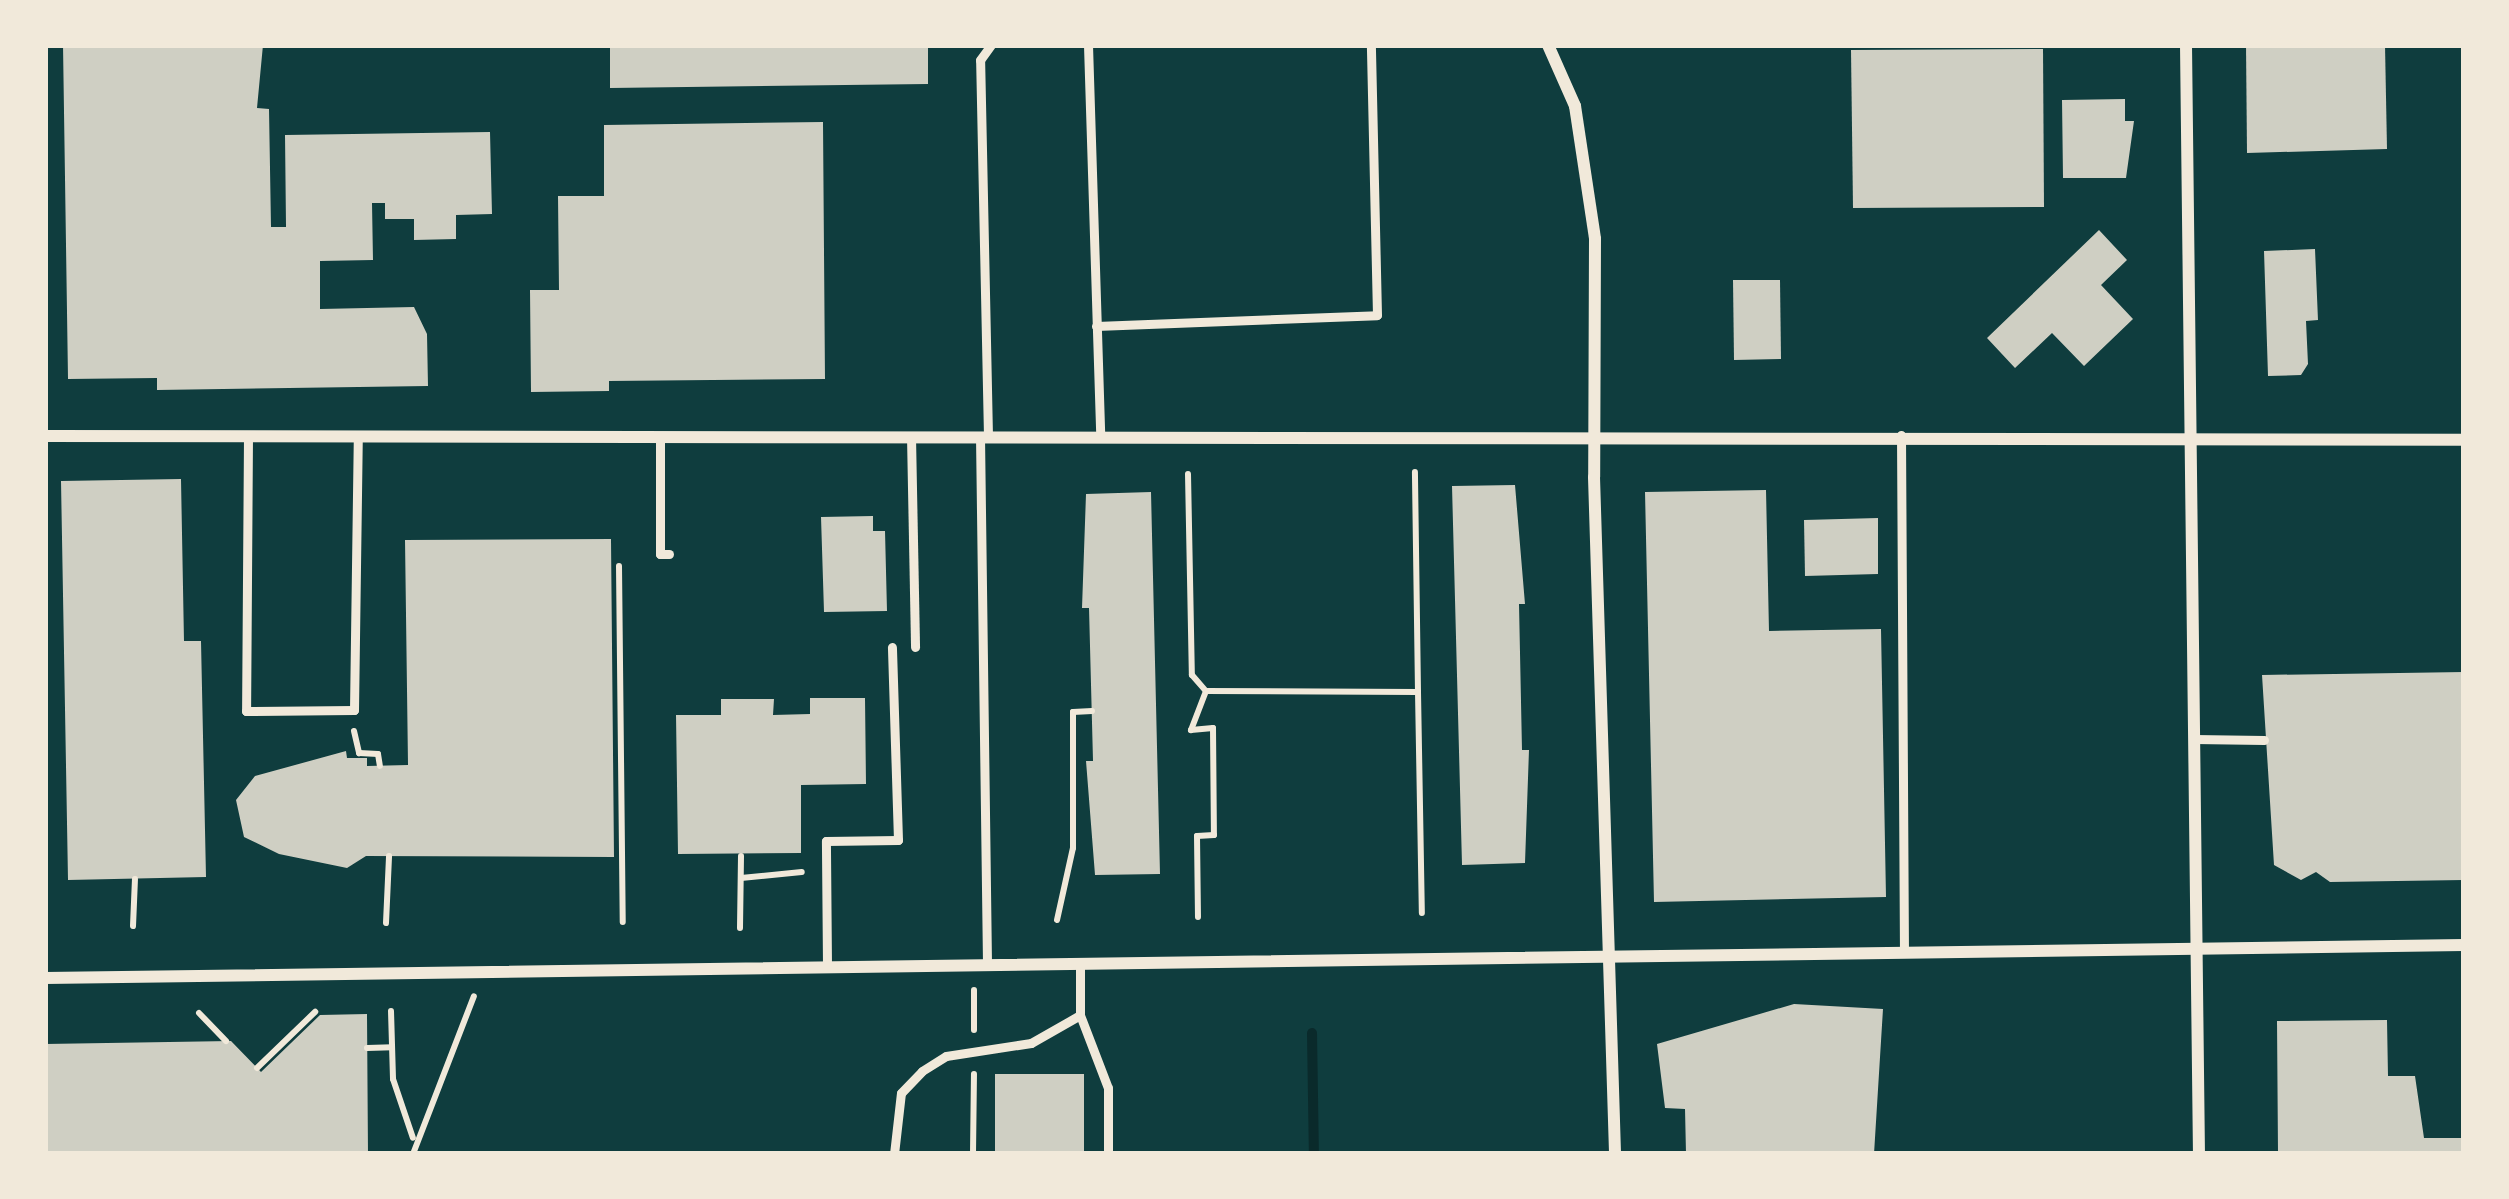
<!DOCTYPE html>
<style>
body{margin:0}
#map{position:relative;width:2509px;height:1199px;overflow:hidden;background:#0f3d3e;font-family:"Asap Condensed",sans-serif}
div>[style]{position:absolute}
.stream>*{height:10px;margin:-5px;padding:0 5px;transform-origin:5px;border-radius:5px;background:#0a2a2b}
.building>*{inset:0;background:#cfcfc3}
.path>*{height:6px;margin:-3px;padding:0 3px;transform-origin:3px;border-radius:3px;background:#f1e9da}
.service>*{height:9px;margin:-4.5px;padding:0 4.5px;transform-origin:4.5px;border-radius:4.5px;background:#f1e9da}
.minor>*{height:12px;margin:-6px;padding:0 6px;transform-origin:6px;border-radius:6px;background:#f1e9da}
span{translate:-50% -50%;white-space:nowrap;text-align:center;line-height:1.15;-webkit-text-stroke:10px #f1e9da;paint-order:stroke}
.frame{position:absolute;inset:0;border:48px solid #f1e9da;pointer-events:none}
</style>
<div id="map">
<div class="stream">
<div style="left:1312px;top:1033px;width:121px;rotate:89.1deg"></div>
</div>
<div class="building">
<div style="clip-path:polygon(63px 45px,263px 45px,257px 108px,269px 109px,271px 227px,286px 227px,285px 135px,490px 132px,492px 214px,456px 215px,456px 239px,414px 240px,414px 219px,385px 219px,385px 203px,372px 203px,373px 260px,320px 261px,320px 309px,414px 307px,427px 334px,428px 386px,157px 390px,157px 378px,68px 379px)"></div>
<div style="clip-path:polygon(610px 45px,928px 45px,928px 84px,610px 88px)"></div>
<div style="clip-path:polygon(2246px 45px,2385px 45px,2387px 149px,2247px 153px)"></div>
<div style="clip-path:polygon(2043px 49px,2044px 207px,1853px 208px,1851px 50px)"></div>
<div style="clip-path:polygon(2125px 99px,2125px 121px,2134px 121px,2126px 178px,2063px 178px,2062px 100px)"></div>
<div style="clip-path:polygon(823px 122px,825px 379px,609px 381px,609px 391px,531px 392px,530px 290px,559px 290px,558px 196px,604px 196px,604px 125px)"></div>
<div style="clip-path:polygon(2099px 230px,2127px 260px,2101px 285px,2133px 319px,2084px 366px,2052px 333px,2015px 368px,1987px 338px)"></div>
<div style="clip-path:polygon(2315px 249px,2318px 320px,2306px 321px,2308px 364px,2301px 375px,2268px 376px,2264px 251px)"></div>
<div style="clip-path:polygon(1733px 280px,1780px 280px,1781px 359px,1734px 360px)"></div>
<div style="clip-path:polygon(181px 479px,184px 641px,201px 641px,206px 877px,68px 880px,61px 481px)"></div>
<div style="clip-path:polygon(1515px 485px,1525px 604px,1519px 604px,1522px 750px,1529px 750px,1525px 863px,1462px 865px,1452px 486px)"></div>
<div style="clip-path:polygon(1766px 490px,1769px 631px,1881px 629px,1886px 897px,1654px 902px,1645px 492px)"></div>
<div style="clip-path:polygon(1151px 492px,1160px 874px,1095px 875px,1086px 761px,1093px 761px,1089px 608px,1082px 608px,1086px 494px)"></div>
<div style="clip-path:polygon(873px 516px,873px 531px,885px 531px,887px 611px,824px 612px,821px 517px)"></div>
<div style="clip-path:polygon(1878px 518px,1878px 574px,1805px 576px,1804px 520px)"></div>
<div style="clip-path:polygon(611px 539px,614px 857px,366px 856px,347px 868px,279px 854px,244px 837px,236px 800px,255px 776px,346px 751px,347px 758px,367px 758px,367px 766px,408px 765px,405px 540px)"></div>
<div style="clip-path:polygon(2464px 672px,2464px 880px,2330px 882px,2316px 872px,2301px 880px,2274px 865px,2262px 675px)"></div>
<div style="clip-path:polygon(810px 698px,865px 698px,866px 784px,801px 785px,801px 853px,678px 854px,676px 715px,721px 715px,721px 699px,774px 699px,773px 715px,810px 714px)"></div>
<div style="clip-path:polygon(1794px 1004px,1883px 1009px,1874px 1154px,1686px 1154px,1685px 1109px,1665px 1108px,1657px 1044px)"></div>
<div style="clip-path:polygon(367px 1014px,368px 1154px,45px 1154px,45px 1044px,231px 1041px,261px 1072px,320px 1015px)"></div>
<div style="clip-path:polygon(2387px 1020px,2388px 1076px,2415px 1076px,2424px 1138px,2464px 1138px,2464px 1154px,2278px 1154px,2277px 1021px)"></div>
<div style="clip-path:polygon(995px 1074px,1084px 1074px,1084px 1154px,995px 1154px)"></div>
</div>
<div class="path">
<div style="left:1188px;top:474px;width:201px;rotate:88.9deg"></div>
<div style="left:1192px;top:675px;width:21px;rotate:49deg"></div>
<div style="left:1206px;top:691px;width:42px;rotate:111deg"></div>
<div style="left:1191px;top:730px;width:22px;rotate:-5deg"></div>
<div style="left:1213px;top:728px;width:107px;rotate:89.5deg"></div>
<div style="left:1214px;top:835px;width:17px;rotate:177deg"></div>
<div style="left:1197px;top:836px;width:81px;rotate:89.3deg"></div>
<div style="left:619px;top:566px;width:356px;rotate:89.4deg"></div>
<div style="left:1206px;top:691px;width:212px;rotate:0.3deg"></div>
<div style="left:1418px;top:692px;width:220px;rotate:-90.8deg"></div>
<div style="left:1418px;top:692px;width:221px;rotate:89deg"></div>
<div style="left:354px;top:731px;width:23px;rotate:77deg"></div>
<div style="left:359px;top:753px;width:19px;rotate:3deg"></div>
<div style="left:378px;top:754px;width:12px;rotate:81deg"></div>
<div style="left:741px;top:878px;width:61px;rotate:-5.6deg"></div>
<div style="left:1057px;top:920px;width:74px;rotate:-77.5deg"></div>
<div style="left:1073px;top:848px;width:136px;rotate:-90deg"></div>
<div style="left:1073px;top:712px;width:19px;rotate:-3deg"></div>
<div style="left:386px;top:923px;width:67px;rotate:-87.4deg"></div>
<div style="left:133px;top:926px;width:47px;rotate:-87.6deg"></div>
<div style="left:740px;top:928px;width:72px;rotate:-89.2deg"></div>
<div style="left:391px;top:1011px;width:68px;rotate:88.3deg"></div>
<div style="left:393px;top:1079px;width:62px;rotate:71.3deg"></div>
<div style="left:199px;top:1013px;width:39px;rotate:46deg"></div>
<div style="left:974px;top:1030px;width:40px;rotate:-90deg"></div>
<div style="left:367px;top:1048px;width:25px;rotate:-2deg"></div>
<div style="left:257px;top:1068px;width:81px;rotate:-44deg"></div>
<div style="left:413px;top:1154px;width:169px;rotate:-68.9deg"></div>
<div style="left:973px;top:1154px;width:80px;rotate:-89.3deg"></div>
</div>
<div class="service">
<div style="left:1088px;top:45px;width:391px;rotate:88.2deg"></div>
<div style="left:1096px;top:326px;width:281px;rotate:-2.2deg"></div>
<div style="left:1377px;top:315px;width:270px;rotate:-91.3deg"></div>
<div style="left:1901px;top:435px;width:517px;rotate:89.67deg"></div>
<div style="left:248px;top:436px;width:275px;rotate:90.4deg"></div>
<div style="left:246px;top:711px;width:108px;rotate:-0.5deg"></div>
<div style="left:354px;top:710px;width:274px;rotate:-89.2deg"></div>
<div style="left:660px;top:436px;width:118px;rotate:90deg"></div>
<div style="left:660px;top:554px;width:9px"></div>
<div style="left:911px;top:436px;width:211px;rotate:88.9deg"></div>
<div style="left:980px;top:436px;width:527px;rotate:89.24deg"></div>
<div style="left:988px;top:436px;width:376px;rotate:-91.2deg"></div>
<div style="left:980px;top:60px;width:19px;rotate:-54deg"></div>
<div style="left:2194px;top:739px;width:70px;rotate:0.8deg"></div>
<div style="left:827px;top:965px;width:124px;rotate:-90.5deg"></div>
<div style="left:826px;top:841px;width:72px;rotate:-0.8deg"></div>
<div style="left:898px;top:840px;width:193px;rotate:-91.8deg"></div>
<div style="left:1080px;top:1015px;width:78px;rotate:69deg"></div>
<div style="left:1108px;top:1088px;width:66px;rotate:90deg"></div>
<div style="left:894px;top:1154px;width:61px;rotate:-83.5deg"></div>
<div style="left:901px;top:1093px;width:30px;rotate:-46deg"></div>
<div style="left:922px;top:1071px;width:28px;rotate:-32deg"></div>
<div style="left:946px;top:1056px;width:86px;rotate:-8.7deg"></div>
<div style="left:1031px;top:1043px;width:56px;rotate:-29.7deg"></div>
<div style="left:1080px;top:1015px;width:53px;rotate:-90deg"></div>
</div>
<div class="minor">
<div style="left:1548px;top:45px;width:67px;rotate:66.1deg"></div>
<div style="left:1575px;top:106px;width:134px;rotate:81.4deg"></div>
<div style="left:1595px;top:239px;width:238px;rotate:90.2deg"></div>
<div style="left:1594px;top:477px;width:677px;rotate:88.22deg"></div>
<div style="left:2186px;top:45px;width:1109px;rotate:89.33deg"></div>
<div style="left:45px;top:436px;width:2419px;rotate:0.09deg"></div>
<div style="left:45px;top:978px;width:2419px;rotate:-0.78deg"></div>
</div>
<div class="frame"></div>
</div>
